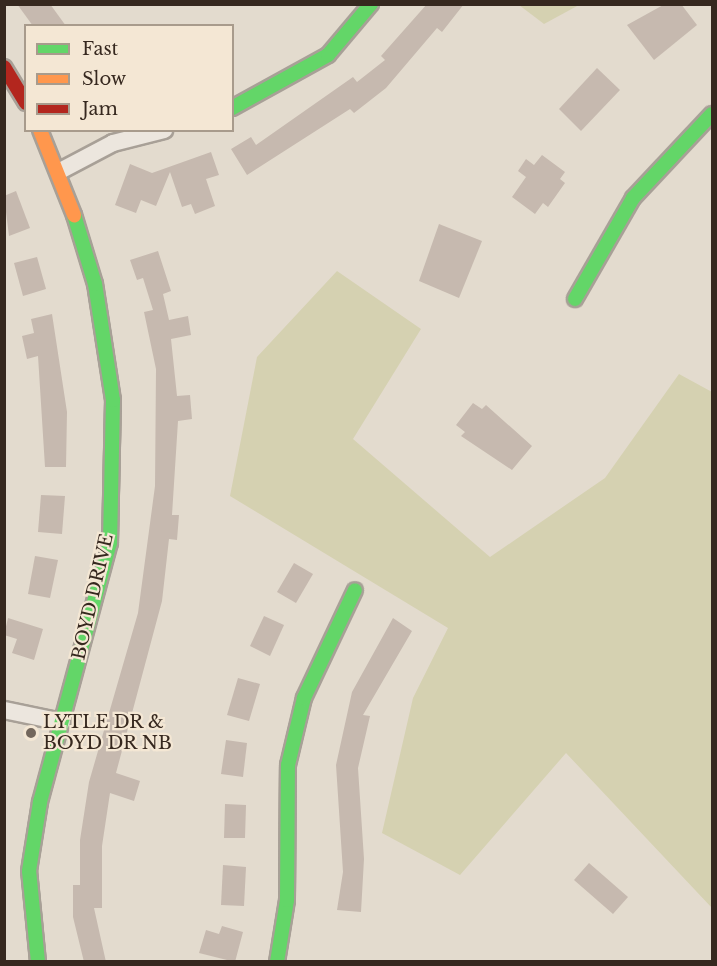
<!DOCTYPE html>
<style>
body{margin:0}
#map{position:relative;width:717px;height:966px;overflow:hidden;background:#e3dbce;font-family:"Libre Baskerville",serif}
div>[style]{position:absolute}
.green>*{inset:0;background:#d5d1b1}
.building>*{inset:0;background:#c6b9af}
.roads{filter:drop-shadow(2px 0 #a8a097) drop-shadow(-2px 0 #a8a097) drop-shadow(0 2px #a8a097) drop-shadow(0 -2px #a8a097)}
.street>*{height:16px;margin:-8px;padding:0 8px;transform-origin:8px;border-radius:8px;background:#ece6de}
.fast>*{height:14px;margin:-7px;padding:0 7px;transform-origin:7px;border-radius:7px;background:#63d668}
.slow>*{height:14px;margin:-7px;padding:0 7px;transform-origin:7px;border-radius:7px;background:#ff974d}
.jam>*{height:14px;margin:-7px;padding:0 7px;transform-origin:7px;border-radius:7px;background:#b3261e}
.dots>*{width:16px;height:16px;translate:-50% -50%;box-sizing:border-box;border:3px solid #f4e7d4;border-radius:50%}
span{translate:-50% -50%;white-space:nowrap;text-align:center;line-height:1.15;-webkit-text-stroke:4.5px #f4e7d4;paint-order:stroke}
.street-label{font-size:18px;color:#36281f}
.poi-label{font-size:18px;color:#36281f}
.left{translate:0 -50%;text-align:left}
.frame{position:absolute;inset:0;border:6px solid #36281f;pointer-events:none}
.legend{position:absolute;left:24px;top:24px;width:210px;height:108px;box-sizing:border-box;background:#f4e7d4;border:2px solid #a89b8c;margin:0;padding:8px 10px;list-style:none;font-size:18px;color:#36281f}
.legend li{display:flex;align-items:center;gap:12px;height:30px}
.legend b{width:30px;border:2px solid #a89b8c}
</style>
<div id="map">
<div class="green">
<div style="clip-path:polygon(519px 5px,579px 5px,544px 24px)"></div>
<div style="clip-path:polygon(337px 271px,421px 329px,353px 439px,490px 557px,605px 478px,679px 374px,712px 392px,712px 908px,566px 753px,460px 875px,382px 833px,413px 698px,448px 628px,230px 496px,257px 357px)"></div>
</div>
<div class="building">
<div style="clip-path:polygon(17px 4px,50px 4px,66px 26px,33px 26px)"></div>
<div style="clip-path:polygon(427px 4px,464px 4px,442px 32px,437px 28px,386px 88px,354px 113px,350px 109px,247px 175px,231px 149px,251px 137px,256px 145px,353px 77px,357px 82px,385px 60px,381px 56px)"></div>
<div style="clip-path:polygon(665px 4px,681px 4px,697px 25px,654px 60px,627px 25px)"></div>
<div style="clip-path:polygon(597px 68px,620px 90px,581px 131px,559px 109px)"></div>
<div style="clip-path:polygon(211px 152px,219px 175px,206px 179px,215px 206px,195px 214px,191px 204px,182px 207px,170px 172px,156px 206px,141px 200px,136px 213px,115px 205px,130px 164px,152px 173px)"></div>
<div style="clip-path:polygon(542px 155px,565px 172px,560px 179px,565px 183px,548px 207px,543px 203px,535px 214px,512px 197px,526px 177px,518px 171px,526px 159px,534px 165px)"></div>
<div style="clip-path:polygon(16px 191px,30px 228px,9px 236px,4px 196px)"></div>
<div style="clip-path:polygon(439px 224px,482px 241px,459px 298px,419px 281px)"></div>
<div style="clip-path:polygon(158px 251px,171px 291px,163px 294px,169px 320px,188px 316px,191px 335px,171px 339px,177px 396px,190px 395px,192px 419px,178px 421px,172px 515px,179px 515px,177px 540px,169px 539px,162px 601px,116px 773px,140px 781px,134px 801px,110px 793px,102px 846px,102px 908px,94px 908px,106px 962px,84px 962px,73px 917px,73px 885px,80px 885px,80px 840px,89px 782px,138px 613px,155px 486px,156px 369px,144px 312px,153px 310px,143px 278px,137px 280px,130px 260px)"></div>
<div style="clip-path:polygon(37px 257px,46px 289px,23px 296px,14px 263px)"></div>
<div style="clip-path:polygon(52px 314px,67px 412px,66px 467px,45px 467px,38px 356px,27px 359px,22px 336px,34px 333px,31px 319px)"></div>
<div style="clip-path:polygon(473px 403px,482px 409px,486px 405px,532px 446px,512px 470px,461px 436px,465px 432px,456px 425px)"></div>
<div style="clip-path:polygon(41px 495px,65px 496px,62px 534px,38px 532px)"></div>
<div style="clip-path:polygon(35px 556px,58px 560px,50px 598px,28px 594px)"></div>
<div style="clip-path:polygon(294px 563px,313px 574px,296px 603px,277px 592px)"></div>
<div style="clip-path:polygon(264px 616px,284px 625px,270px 656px,250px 646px)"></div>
<div style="clip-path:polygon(8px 618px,43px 629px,34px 660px,12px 653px,17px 639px,4px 635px)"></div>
<div style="clip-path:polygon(393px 618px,412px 631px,363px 715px,370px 716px,358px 768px,364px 859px,361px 912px,337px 910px,343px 872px,336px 765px,352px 692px)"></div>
<div style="clip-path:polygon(238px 678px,260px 684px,249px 721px,227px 715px)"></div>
<div style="clip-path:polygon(226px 740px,247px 743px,243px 777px,221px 774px)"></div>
<div style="clip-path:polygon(225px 804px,246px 805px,245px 838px,224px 838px)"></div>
<div style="clip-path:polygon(589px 863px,628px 897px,613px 914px,574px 880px)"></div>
<div style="clip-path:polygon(223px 865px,246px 867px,244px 906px,221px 905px)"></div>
<div style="clip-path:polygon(222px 926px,243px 932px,235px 962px,199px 953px,206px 930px,219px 934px)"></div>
</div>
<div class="roads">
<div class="street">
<div style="left:60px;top:171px;width:60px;rotate:-27.8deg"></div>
<div style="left:113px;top:143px;width:53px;rotate:-14.3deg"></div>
<div style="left:4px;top:710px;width:59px;rotate:11.7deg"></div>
</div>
<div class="fast">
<div style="left:232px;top:108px;width:110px;rotate:-28.9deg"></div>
<div style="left:328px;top:55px;width:67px;rotate:-49.9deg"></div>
<div style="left:575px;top:299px;width:116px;rotate:-60.1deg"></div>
<div style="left:633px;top:198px;width:115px;rotate:-46.8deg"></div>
<div style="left:38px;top:962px;width:91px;rotate:-95.6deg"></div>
<div style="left:29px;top:871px;width:70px;rotate:-80.9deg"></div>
<div style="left:40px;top:802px;width:268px;rotate:-74.9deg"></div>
<div style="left:110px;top:543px;width:143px;rotate:-88.8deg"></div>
<div style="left:113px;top:400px;width:117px;rotate:-98.8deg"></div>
<div style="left:95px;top:284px;width:72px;rotate:-106.9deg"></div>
<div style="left:277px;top:962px;width:63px;rotate:-80.8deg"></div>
<div style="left:287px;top:900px;width:135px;rotate:-89.6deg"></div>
<div style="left:288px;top:765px;width:69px;rotate:-76.6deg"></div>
<div style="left:304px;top:698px;width:119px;rotate:-64.7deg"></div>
</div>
<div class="slow">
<div style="left:40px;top:130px;width:92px;rotate:68.2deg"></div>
</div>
<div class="jam">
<div style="left:4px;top:67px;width:42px;rotate:58.6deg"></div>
</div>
</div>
<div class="dots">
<div style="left:31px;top:733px;background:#73675c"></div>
</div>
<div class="street-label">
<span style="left:93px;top:597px;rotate:-77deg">BOYD DRIVE</span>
</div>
<div class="poi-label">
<span class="left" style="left:43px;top:733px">LYTLE DR &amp;<br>BOYD DR NB</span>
</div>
<div class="frame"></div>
<ul class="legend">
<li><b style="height:8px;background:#63d668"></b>Fast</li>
<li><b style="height:8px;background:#ff974d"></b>Slow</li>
<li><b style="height:8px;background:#b3261e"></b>Jam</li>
</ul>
</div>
